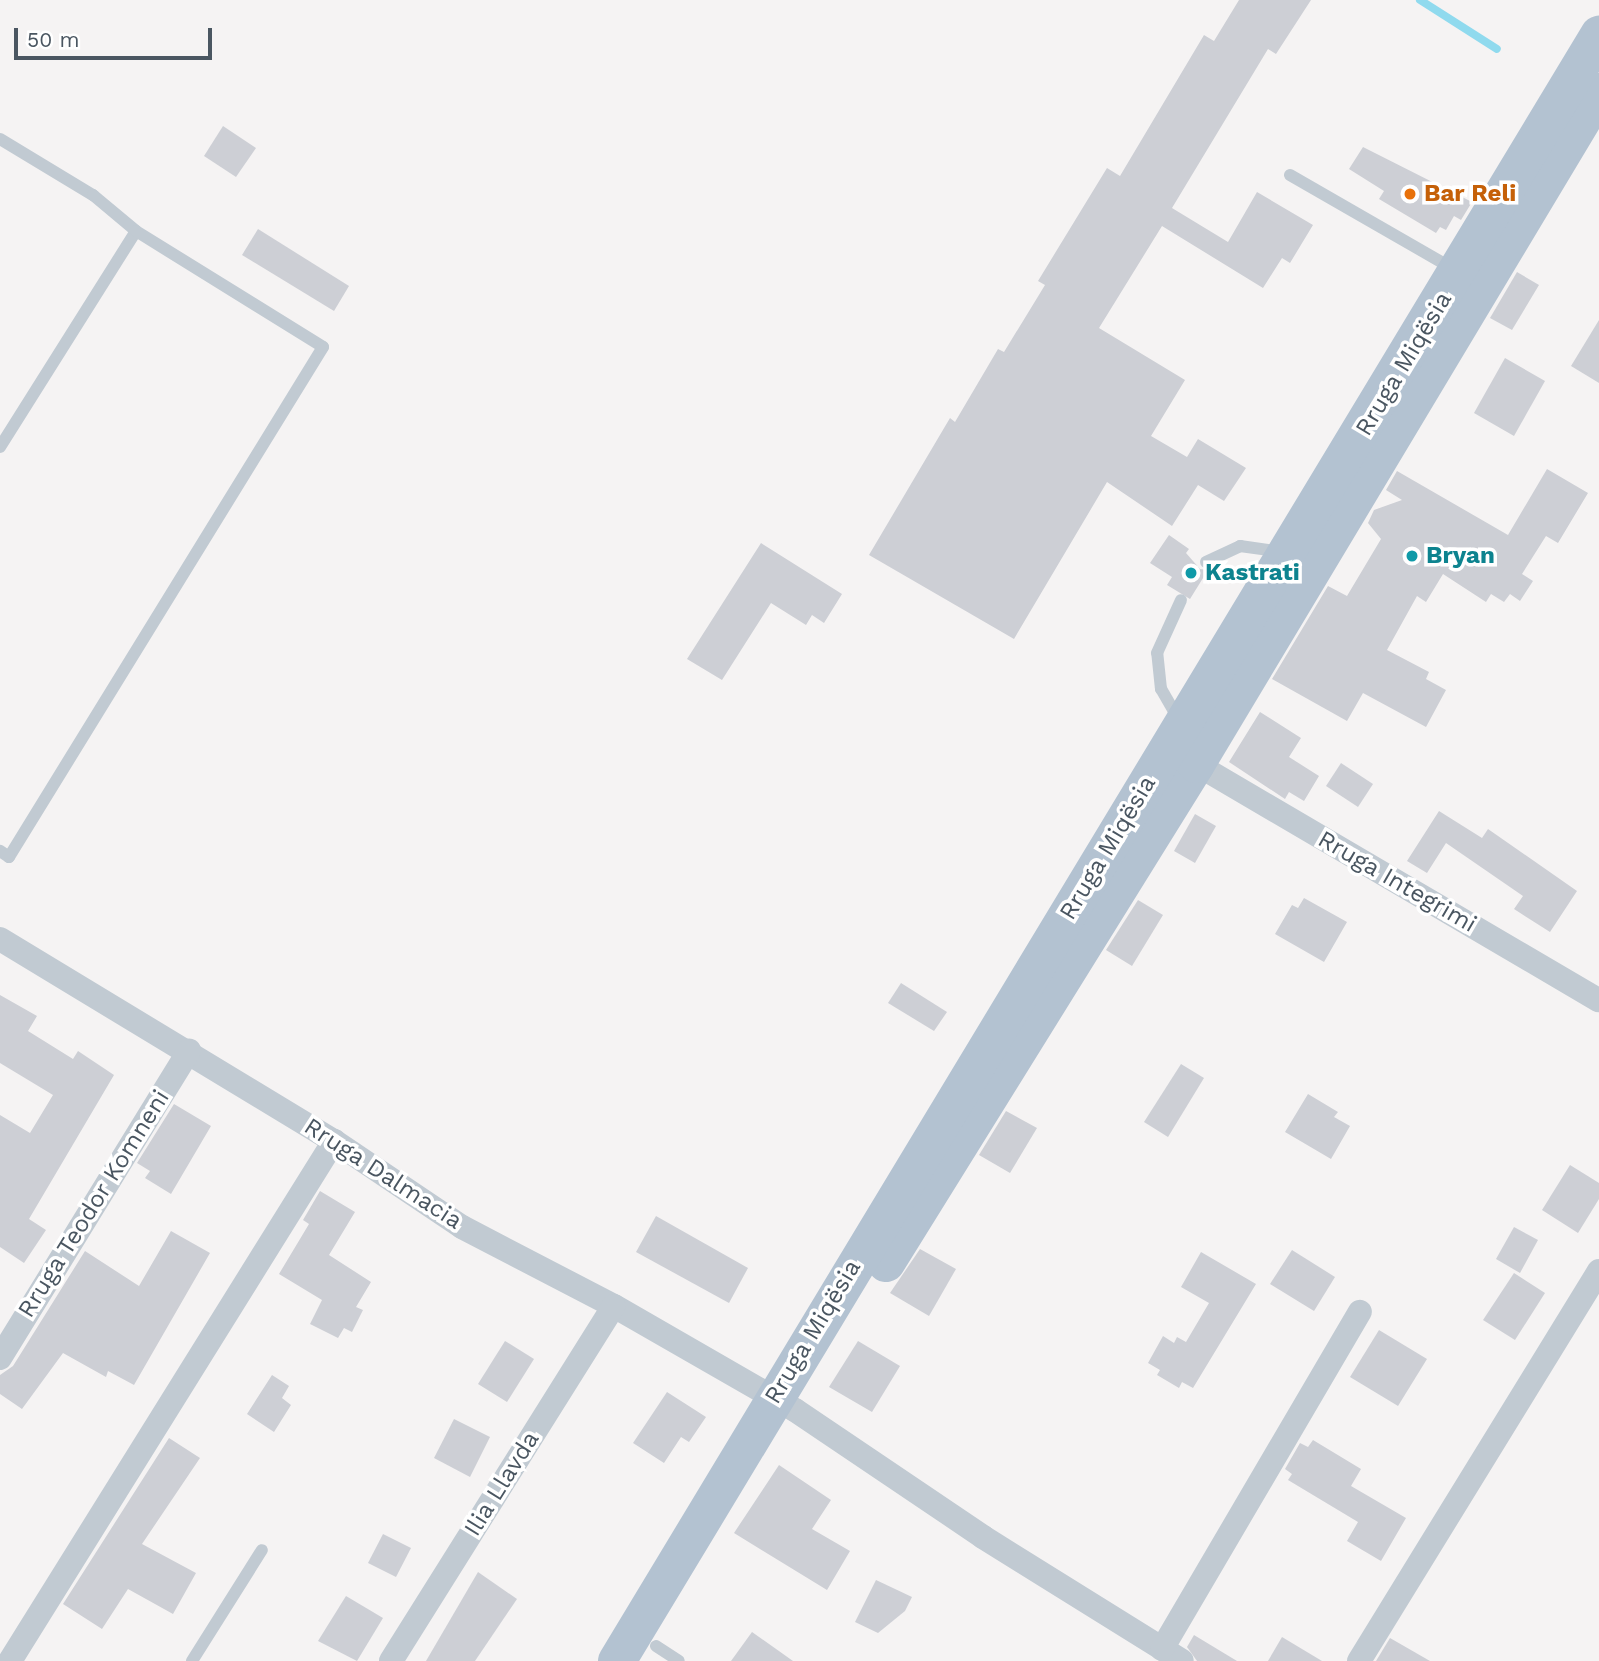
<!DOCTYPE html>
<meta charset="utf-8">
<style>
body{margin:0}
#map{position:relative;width:1599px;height:1661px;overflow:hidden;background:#f5f3f3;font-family:"Work Sans",sans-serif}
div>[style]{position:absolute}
.stream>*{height:8px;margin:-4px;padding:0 4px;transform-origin:4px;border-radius:4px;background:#90daee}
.building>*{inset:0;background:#cdcfd5}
.service>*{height:12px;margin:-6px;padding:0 6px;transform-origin:6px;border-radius:6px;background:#c1cad2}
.minor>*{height:24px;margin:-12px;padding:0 12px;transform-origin:12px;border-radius:12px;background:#c1cad2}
.primary>*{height:38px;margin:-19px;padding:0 19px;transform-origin:19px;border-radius:19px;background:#b3c2d1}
.dots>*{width:19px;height:19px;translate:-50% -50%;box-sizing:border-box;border:4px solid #fff;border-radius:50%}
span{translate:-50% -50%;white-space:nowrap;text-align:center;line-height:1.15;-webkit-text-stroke:7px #fff;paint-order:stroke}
.food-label{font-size:24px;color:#c56008;font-weight:700}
.left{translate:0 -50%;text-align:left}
.street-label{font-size:24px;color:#4a5661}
.culture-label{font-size:24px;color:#0d838f;font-weight:700}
.scale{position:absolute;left:14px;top:28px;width:198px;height:32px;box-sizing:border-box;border:4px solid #4a5661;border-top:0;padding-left:9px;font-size:21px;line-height:24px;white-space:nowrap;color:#4a5661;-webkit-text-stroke:5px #fff;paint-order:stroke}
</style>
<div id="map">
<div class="stream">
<div style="left:1420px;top:0;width:91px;rotate:32.5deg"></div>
</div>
<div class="building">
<div style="clip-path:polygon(1239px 0,1311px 0,1276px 54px,1268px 49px,1172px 208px,1228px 242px,1257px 192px,1313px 225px,1290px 263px,1282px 258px,1263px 288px,1162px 226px,1099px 328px,1185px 380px,1151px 436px,1187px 457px,1198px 439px,1246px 468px,1224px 501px,1198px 485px,1172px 526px,1107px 482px,1014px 639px,869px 555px,950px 418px,955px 422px,998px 349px,1004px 352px,1045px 285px,1038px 281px,1107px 168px,1120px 176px,1204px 35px,1214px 41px)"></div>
<div style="clip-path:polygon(223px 126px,256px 148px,236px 177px,204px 156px)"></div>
<div style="clip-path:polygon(1363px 147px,1472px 202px,1461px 220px,1454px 216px,1446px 230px,1440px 227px,1436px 233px,1379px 199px,1384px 191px,1349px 169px)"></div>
<div style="clip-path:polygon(258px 229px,349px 286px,334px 311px,242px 255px)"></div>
<div style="clip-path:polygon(1517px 272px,1539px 285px,1512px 330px,1490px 318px)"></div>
<div style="clip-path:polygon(1599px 320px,1599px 383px,1571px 366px)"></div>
<div style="clip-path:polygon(1505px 358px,1545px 381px,1514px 436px,1474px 413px)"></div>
<div style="clip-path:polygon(1547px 469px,1588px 493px,1558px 543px,1546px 536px,1522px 574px,1533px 581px,1520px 601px,1510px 594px,1504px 602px,1491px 594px,1486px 602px,1443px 574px,1426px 602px,1417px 596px,1387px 650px,1429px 672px,1426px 679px,1446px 690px,1426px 727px,1363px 693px,1347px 721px,1272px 679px,1328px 586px,1347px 596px,1381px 539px,1368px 523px,1374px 510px,1402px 500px,1386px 490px,1397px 471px,1508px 535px)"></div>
<div style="clip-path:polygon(1169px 535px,1189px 549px,1186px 553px,1200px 569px,1208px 570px,1190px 599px,1167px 585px,1172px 577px,1150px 563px)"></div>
<div style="clip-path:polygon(761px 543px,842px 594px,824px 623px,812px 615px,806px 625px,771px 603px,722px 680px,687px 659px)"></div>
<div style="clip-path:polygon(1260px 712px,1301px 738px,1289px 757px,1319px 776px,1304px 801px,1289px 792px,1285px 799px,1229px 762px)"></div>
<div style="clip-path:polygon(1341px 763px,1373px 784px,1358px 807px,1326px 786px)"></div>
<div style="clip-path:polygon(1439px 811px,1482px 838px,1488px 829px,1577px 891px,1550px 932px,1514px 909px,1523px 896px,1446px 843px,1427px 873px,1407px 861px)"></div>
<div style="clip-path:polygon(1195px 814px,1216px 826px,1195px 863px,1174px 851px)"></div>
<div style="clip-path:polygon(1304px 898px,1347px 922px,1324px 962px,1275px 934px,1292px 905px,1298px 908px)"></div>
<div style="clip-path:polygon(1138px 900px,1163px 915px,1132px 966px,1106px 950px)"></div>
<div style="clip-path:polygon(901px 983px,947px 1012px,934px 1031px,888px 1003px)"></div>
<div style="clip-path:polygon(0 995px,37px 1016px,28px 1031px,73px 1059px,78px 1051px,114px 1075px,29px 1219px,46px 1230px,24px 1263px,0 1247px,0 1115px,30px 1133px,53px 1095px,0 1063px)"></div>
<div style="clip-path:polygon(1181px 1064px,1204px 1078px,1168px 1137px,1144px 1122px)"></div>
<div style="clip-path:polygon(1308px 1094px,1338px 1112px,1334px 1117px,1350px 1126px,1331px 1159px,1285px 1132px)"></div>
<div style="clip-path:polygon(174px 1104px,211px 1126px,171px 1194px,145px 1178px,150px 1171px,137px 1163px)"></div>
<div style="clip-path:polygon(1006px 1111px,1037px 1128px,1010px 1173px,979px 1155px)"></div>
<div style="clip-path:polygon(1570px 1165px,1599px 1183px,1599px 1199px,1578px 1233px,1542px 1210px)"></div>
<div style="clip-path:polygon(320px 1191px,355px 1212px,329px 1255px,371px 1282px,356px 1307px,363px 1310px,352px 1332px,344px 1328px,338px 1338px,310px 1324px,322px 1300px,279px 1274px,309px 1224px,303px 1220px)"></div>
<div style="clip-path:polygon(656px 1216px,748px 1268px,729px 1303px,636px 1252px)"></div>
<div style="clip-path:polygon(1514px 1227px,1538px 1240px,1520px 1273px,1496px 1259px)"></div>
<div style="clip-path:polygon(171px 1231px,210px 1253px,134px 1385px,108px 1371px,106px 1377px,63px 1353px,22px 1409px,0 1394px,0 1375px,13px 1366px,85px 1251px,139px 1286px)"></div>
<div style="clip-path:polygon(920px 1249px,956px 1269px,929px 1316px,890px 1293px)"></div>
<div style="clip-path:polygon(1292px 1250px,1335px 1277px,1314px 1311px,1270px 1284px)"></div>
<div style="clip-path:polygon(1201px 1252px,1256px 1284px,1193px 1388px,1182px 1382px,1179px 1388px,1157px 1375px,1160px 1370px,1148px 1363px,1163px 1336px,1174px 1343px,1177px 1337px,1186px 1342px,1209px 1303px,1181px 1287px)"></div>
<div style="clip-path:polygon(1514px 1273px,1545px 1293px,1515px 1340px,1483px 1320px)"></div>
<div style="clip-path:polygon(1379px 1330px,1427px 1359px,1398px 1406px,1350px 1377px)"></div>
<div style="clip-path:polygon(505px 1341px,534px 1359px,507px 1402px,478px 1384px)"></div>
<div style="clip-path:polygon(858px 1341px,900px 1366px,872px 1412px,829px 1387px)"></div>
<div style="clip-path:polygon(272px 1375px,289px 1386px,282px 1398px,291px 1405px,274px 1432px,247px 1414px)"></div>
<div style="clip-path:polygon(667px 1392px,706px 1417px,689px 1442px,681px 1437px,664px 1463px,633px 1443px)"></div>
<div style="clip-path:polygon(454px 1419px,490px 1437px,470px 1477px,434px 1458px)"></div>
<div style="clip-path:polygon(169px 1438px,200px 1458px,142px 1544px,196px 1573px,173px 1614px,128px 1589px,102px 1629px,63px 1604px)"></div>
<div style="clip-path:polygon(1313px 1440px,1361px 1469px,1351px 1486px,1406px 1518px,1381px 1561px,1347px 1541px,1358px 1522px,1288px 1480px,1292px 1474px,1285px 1469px,1300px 1443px,1308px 1447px)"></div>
<div style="clip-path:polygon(779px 1465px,831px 1500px,812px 1529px,850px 1551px,827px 1590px,734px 1533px)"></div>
<div style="clip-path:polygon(383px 1534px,411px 1548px,396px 1577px,368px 1563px)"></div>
<div style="clip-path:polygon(478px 1572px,517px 1599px,475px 1661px,426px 1661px)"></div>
<div style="clip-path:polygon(876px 1580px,912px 1597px,905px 1611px,878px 1633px,855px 1622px)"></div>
<div style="clip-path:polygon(346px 1596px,383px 1618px,357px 1661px,318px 1641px)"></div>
<div style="clip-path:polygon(752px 1632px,793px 1661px,731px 1661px)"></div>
<div style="clip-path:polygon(1194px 1635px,1237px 1661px,1197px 1661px,1187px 1647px)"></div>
<div style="clip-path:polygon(1282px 1637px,1322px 1661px,1268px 1661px)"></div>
<div style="clip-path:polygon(1390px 1638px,1430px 1661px,1376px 1661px)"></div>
</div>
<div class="service">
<div style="left:0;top:139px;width:109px;rotate:31.1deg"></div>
<div style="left:93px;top:195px;width:56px;rotate:39.9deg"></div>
<div style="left:1290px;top:175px;width:187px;rotate:29.9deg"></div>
<div style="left:0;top:447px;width:255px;rotate:-57.8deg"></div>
<div style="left:136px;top:231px;width:220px;rotate:31.8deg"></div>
<div style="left:323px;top:347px;width:599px;rotate:121.62deg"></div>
<div style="left:9px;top:857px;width:11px;rotate:-146deg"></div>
<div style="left:1206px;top:562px;width:38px;rotate:-25deg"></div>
<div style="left:1240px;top:546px;width:42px;rotate:8.1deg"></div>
<div style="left:1179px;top:720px;width:36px;rotate:-120deg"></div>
<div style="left:1161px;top:689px;width:36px;rotate:-96deg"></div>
<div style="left:1157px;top:653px;width:58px;rotate:-65.6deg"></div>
<div style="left:656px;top:1646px;width:27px;rotate:33deg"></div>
<div style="left:192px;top:1661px;width:131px;rotate:-57.8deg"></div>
</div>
<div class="minor">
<div style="left:1196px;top:764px;width:467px;rotate:30.4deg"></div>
<div style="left:0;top:939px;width:390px;rotate:31.2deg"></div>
<div style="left:334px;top:1141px;width:154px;rotate:33.9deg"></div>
<div style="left:462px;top:1227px;width:171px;rotate:27.5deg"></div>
<div style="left:614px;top:1306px;width:209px;rotate:29.9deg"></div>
<div style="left:795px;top:1410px;width:227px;rotate:34deg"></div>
<div style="left:983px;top:1537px;width:234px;rotate:31.9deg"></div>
<div style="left:0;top:1358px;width:361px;rotate:-58.4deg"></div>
<div style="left:1162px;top:1649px;width:391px;rotate:-59.6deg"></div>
<div style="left:10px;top:1661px;width:613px;rotate:-58.07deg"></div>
<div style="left:391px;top:1661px;width:419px;rotate:-57.9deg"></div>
<div style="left:1359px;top:1661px;width:458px;rotate:-58.4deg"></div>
</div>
<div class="primary">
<div style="left:886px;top:1263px;width:587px;rotate:-58.15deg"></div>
<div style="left:1196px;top:764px;width:784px;rotate:-59.05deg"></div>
<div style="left:617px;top:1661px;width:1900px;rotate:-58.87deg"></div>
</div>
<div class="dots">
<div style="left:1410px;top:194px;background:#e8710a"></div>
<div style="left:1412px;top:556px;background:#0f9aa8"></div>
<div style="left:1191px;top:573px;background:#0f9aa8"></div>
</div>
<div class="food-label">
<span class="left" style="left:1424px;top:194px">Bar Reli</span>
</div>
<div class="street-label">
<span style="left:1404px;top:364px;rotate:-59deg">Rruga Miqësia</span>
<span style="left:1108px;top:848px;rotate:-59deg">Rruga Miqësia</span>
<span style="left:1397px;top:882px;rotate:30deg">Rruga Integrimi</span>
<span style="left:383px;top:1174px;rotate:33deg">Rruga Dalmacia</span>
<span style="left:94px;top:1204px;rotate:-58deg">Rruga Teodor Komneni</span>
<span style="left:813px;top:1332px;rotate:-59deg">Rruga Miqësia</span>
<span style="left:502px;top:1484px;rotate:-58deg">Ilia Llavda</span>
</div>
<div class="culture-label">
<span class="left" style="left:1426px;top:556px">Bryan</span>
<span class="left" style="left:1205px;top:573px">Kastrati</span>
</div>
<div class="scale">50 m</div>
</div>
